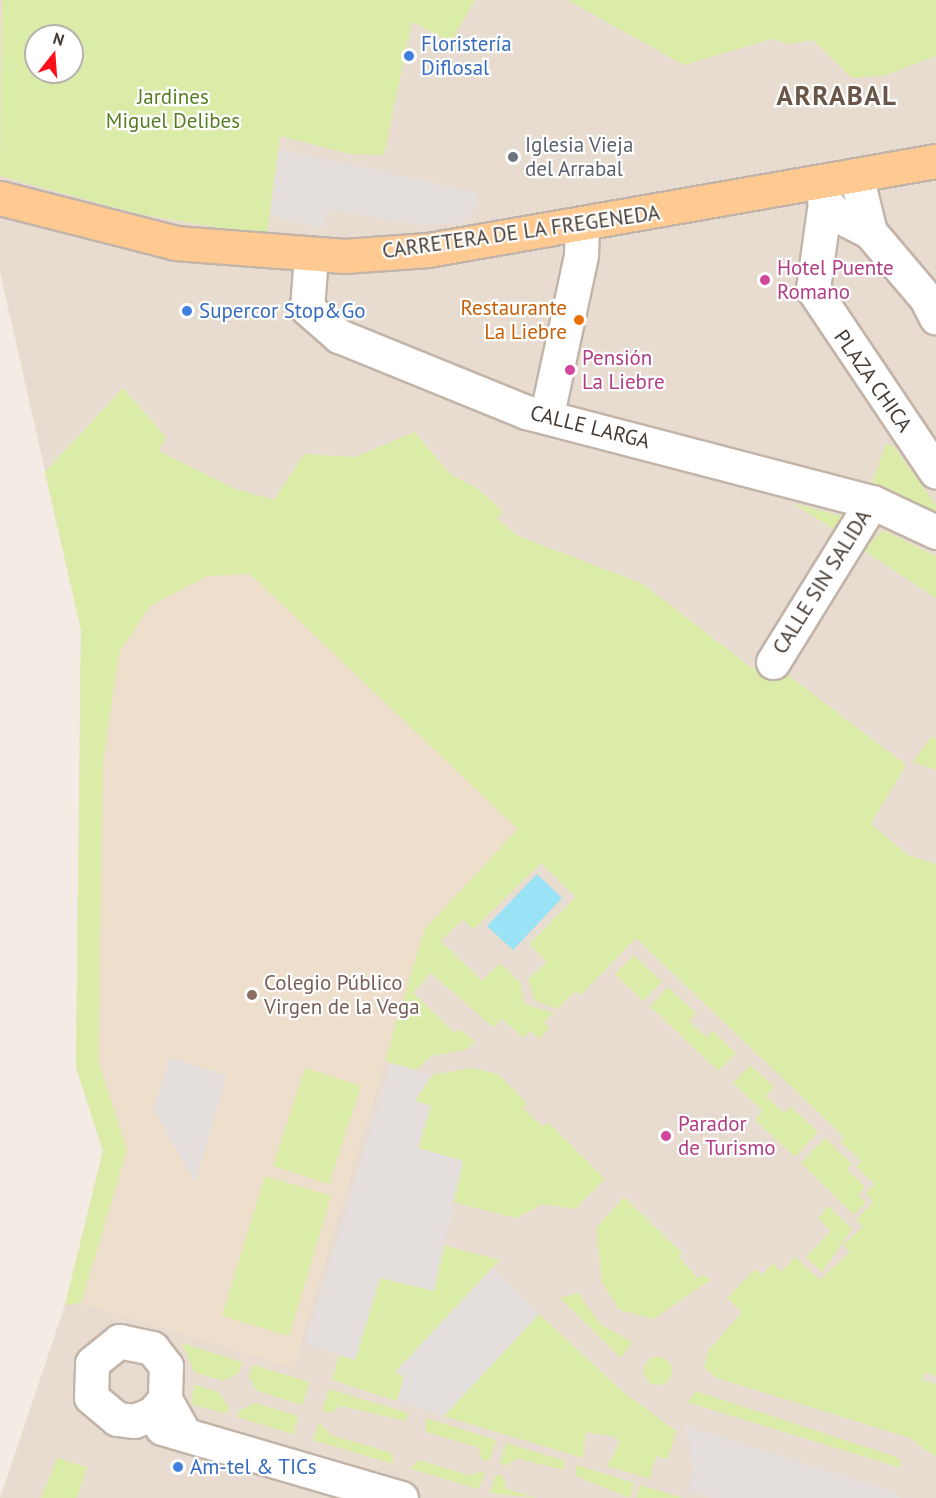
<!DOCTYPE html>
<meta charset="utf-8">
<style>
body{margin:0}
#map{position:relative;width:936px;height:1498px;overflow:hidden;background:#f4ece4;font-family:"PT Sans",sans-serif}
div>[style]{position:absolute}
.residential>*{inset:0;background:#e8dcd1}
.education>*{inset:0;background:#eedecc}
.green>*{inset:0;background:#dbeca8}
.round{border-radius:50%}
.parking>*{inset:0;background:#e4dfdd}
.water>*{inset:0;background:#9ae3f6}
.roads{filter:drop-shadow(2px 0 #c3b4a9) drop-shadow(-2px 0 #c3b4a9) drop-shadow(0 2px #c3b4a9) drop-shadow(0 -2px #c3b4a9)}
.minor>*{height:33px;margin:-16.5px;padding:0 16.5px;transform-origin:16.5px;border-radius:16.5px;background:#fff}
.major>*{height:33px;margin:-16.5px;padding:0 16.5px;transform-origin:16.5px;border-radius:16.5px;background:#ffca91}
.dots>*{width:16px;height:16px;translate:-50% -50%;box-sizing:border-box;border:3px solid #fff;border-radius:50%}
span{translate:-50% -50%;white-space:nowrap;text-align:center;line-height:1.15;-webkit-text-stroke:4.5px #fff;paint-order:stroke}
.shop-label{font-size:21px;color:#366cbe}
.left{translate:0 -50%;text-align:left}
.park-label{font-size:21px;color:#567d22}
.worship-label{font-size:21px;color:#5b616d}
.street-label{font-size:21px;color:#463b33}
.hotel-label{font-size:21px;color:#b23c85}
.food-label{font-size:21px;color:#c56008}
.right{translate:-100% -50%;text-align:right}
.education-label{font-size:21px;color:#785e54}
.district-label{font-size:27px;color:#6a5649;font-weight:700;letter-spacing:1.5px}
.north{position:absolute;left:24px;top:24px;width:60px;height:60px;box-sizing:border-box;background:#fff;border:2px solid #b5b1ad;border-radius:50%;rotate:17deg;font-size:16px;font-weight:700;line-height:24px;text-align:center;color:#463b33}
.north::after{content:'';display:block;margin:auto;width:21px;height:27px;background:#ff0f1a;clip-path:polygon(50% 0,100% 100%,50% 72%,0 100%)}
</style>
<div id="map">
<div class="residential">
<div style="clip-path:polygon(evenodd,0 0,936px 0,936px 1498px,0 1498px,65px 1305px,103px 1151px,76px 1067px,81px 630px,0 272px,0 0,36px 36px,72px 36px,72px 72px,36px 72px,36px 36px)"></div>
</div>
<div class="education">
<div style="clip-path:polygon(251px 574px,518px 829px,424px 930px,293px 1368px,81px 1303px,127px 1150px,98px 1061px,103px 762px,119px 653px,150px 606px,207px 576px)"></div>
</div>
<div class="green">
<div style="clip-path:polygon(evenodd,475px 0,451px 42px,412px 22px,384px 155px,350px 154px,280px 136px,267px 236px,139px 214px,0 176px,2px 0,475px 0,36px 36px,72px 36px,72px 72px,36px 72px,36px 36px)"></div>
<div style="clip-path:polygon(567px 0,936px 0,936px 56px,886px 75px,852px 78px,813px 40px,789px 44px,772px 39px,684px 65px)"></div>
<div style="clip-path:polygon(123px 388px,166px 437px,159px 451px,236px 489px,274px 500px,304px 454px,355px 457px,415px 432px,450px 474px,477px 488px,503px 512px,497px 518px,516px 535px,643px 584px,753px 669px,763px 656px,906px 765px,871px 824px,908px 855px,936px 864px,936px 1376px,924px 1373px,922px 1380px,936px 1384px,936px 1457px,910px 1438px,717px 1378px,704px 1367px,708px 1351px,742px 1312px,727px 1298px,755px 1269px,762px 1275px,773px 1263px,781px 1272px,795px 1257px,820px 1280px,850px 1252px,844px 1244px,863px 1227px,856px 1220px,873px 1202px,866px 1193px,875px 1184px,856px 1167px,861px 1161px,840px 1141px,844px 1137px,636px 938px,581px 995px,575px 991px,558px 1009px,534px 1000px,528px 979px,547px 962px,529px 944px,576px 897px,541px 863px,474px 929px,462px 920px,441px 941px,482px 981px,500px 963px,520px 982px,524px 1004px,554px 1013px,544px 1022px,549px 1028px,540px 1039px,530px 1031px,523px 1038px,503px 1019px,493px 1027px,431px 973px,413px 993px,455px 1033px,460px 1029px,475px 1042px,465px 1050px,431px 1056px,416px 1070px,385px 1061px,424px 930px,518px 829px,250px 574px,207px 576px,150px 606px,119px 653px,103px 762px,98px 1060px,127px 1150px,81px 1303px,65px 1305px,103px 1151px,76px 1067px,81px 630px,45px 472px)"></div>
<div style="clip-path:polygon(886px 444px,894px 447px,936px 505px,936px 517px,869px 490px)"></div>
<div style="clip-path:polygon(792px 503px,844px 517px,840px 533px)"></div>
<div style="clip-path:polygon(883px 530px,936px 556px,936px 598px,863px 550px)"></div>
<div style="clip-path:polygon(932px 736px,936px 739px,936px 770px,913px 762px)"></div>
<div style="clip-path:polygon(634px 955px,662px 982px,643px 1001px,615px 974px)"></div>
<div style="clip-path:polygon(668px 987px,696px 1013px,689px 1021px,706px 1037px,713px 1031px,736px 1053px,718px 1071px,650px 1006px)"></div>
<div style="clip-path:polygon(750px 1065px,774px 1087px,766px 1096px,784px 1113px,790px 1106px,818px 1132px,795px 1157px,755px 1120px,763px 1111px,733px 1083px)"></div>
<div style="clip-path:polygon(305px 1068px,361px 1086px,329px 1184px,273px 1166px)"></div>
<div style="clip-path:polygon(471px 1068px,498px 1074px,527px 1103px,523px 1108px,543px 1127px,548px 1122px,605px 1179px,575px 1209px,542px 1204px,516px 1218px,453px 1202px,463px 1161px,418px 1148px,431px 1106px,415px 1101px,432px 1075px)"></div>
<div style="clip-path:polygon(825px 1138px,852px 1164px,847px 1169px,865px 1187px,858px 1195px,866px 1203px,854px 1215px,801px 1163px)"></div>
<div style="clip-path:polygon(265px 1176px,331px 1196px,289px 1336px,222px 1316px)"></div>
<div style="clip-path:polygon(624px 1197px,682px 1253px,679px 1257px,698px 1279px,703px 1274px,710px 1280px,654px 1319px,619px 1310px,602px 1282px,596px 1228px)"></div>
<div style="clip-path:polygon(829px 1206px,852px 1229px,822px 1272px,806px 1257px,831px 1231px,818px 1218px)"></div>
<div style="clip-path:polygon(443px 1245px,500px 1260px,396px 1371px,404px 1377px,397px 1401px,332px 1380px,339px 1355px,355px 1359px,380px 1278px,433px 1290px)"></div>
<div style="clip-path:polygon(578px 1293px,601px 1325px,632px 1342px,621px 1358px,560px 1298px)"></div>
<div style="clip-path:polygon(539px 1314px,623px 1392px,676px 1431px,668px 1459px,656px 1456px,650px 1479px,607px 1466px,620px 1442px,615px 1437px,586px 1432px,583px 1458px,444px 1416px)"></div>
<div style="clip-path:polygon(182px 1343px,242px 1362px,238px 1374px,223px 1381px,194px 1372px)"></div>
<div class="round" style="left:644px;top:1357px;width:28px;height:28px"></div>
<div style="clip-path:polygon(253px 1365px,309px 1382px,303px 1405px,257px 1391px,249px 1377px)"></div>
<div style="clip-path:polygon(194px 1385px,219px 1392px,229px 1408px,227px 1414px,191px 1404px)"></div>
<div style="clip-path:polygon(329px 1389px,408px 1413px,406px 1421px,341px 1406px,330px 1413px,322px 1410px)"></div>
<div style="clip-path:polygon(696px 1391px,899px 1458px,901px 1468px,687px 1402px)"></div>
<div style="clip-path:polygon(255px 1403px,299px 1416px,293px 1434px,237px 1417px,240px 1410px)"></div>
<div style="clip-path:polygon(426px 1418px,496px 1440px,489px 1461px,481px 1459px,479px 1448px,426px 1432px)"></div>
<div style="clip-path:polygon(319px 1422px,331px 1435px,392px 1453px,393px 1464px,313px 1440px)"></div>
<div style="clip-path:polygon(506px 1443px,565px 1461px,563px 1470px,517px 1458px,506px 1466px,500px 1463px)"></div>
<div style="clip-path:polygon(57px 1458px,87px 1467px,77px 1498px,41px 1498px)"></div>
<div style="clip-path:polygon(419px 1460px,469px 1475px,485px 1471px,479px 1489px,410px 1469px)"></div>
<div style="clip-path:polygon(576px 1465px,634px 1483px,630px 1498px,576px 1476px)"></div>
<div style="clip-path:polygon(496px 1474px,503px 1476px,507px 1489px,537px 1498px,490px 1493px)"></div>
<div style="clip-path:polygon(640px 1485px,683px 1498px,636px 1498px)"></div>
</div>
<div class="parking">
<div style="clip-path:polygon(279px 149px,478px 193px,475px 209px,463px 222px,423px 226px,329px 209px,323px 228px,271px 215px)"></div>
<div style="clip-path:polygon(170px 1058px,227px 1075px,195px 1182px,153px 1109px)"></div>
<div style="clip-path:polygon(391px 1063px,432px 1075px,415px 1101px,431px 1106px,418px 1148px,463px 1161px,434px 1291px,380px 1278px,355px 1360px,305px 1344px)"></div>
<div style="clip-path:polygon(492px 1268px,539px 1314px,444px 1416px,397px 1401px,404px 1377px,396px 1372px)"></div>
<div style="clip-path:polygon(686px 1426px,895px 1492px,898px 1498px,714px 1498px,688px 1490px,694px 1471px)"></div>
</div>
<div class="water">
<div style="clip-path:polygon(537px 874px,562px 898px,513px 950px,487px 926px)"></div>
</div>
<div class="roads">
<div class="minor">
<div style="left:856px;top:175px;width:59px;rotate:76.2deg"></div>
<div style="left:819px;top:182px;width:21px;rotate:73deg"></div>
<div style="left:825px;top:202px;width:88px;rotate:97.9deg"></div>
<div style="left:813px;top:289px;width:220px;rotate:56.1deg"></div>
<div style="left:825px;top:202px;width:18px;rotate:47deg"></div>
<div style="left:837px;top:215px;width:37px;rotate:27deg"></div>
<div style="left:870px;top:232px;width:87px;rotate:49.7deg"></div>
<div style="left:926px;top:298px;width:22px;rotate:63deg"></div>
<div style="left:311px;top:256px;width:52px;rotate:94.4deg"></div>
<div style="left:307px;top:308px;width:43px;rotate:41.2deg"></div>
<div style="left:339px;top:336px;width:202px;rotate:22.1deg"></div>
<div style="left:526px;top:412px;width:358px;rotate:14.6deg"></div>
<div style="left:872px;top:502px;width:71px;rotate:25.1deg"></div>
<div style="left:547px;top:414px;width:163px;rotate:-77.9deg"></div>
<div style="left:581px;top:255px;width:29px;rotate:-88deg"></div>
<div style="left:773px;top:662px;width:188px;rotate:-58.3deg"></div>
<div style="left:165px;top:1399px;width:20px;rotate:131deg"></div>
<div style="left:152px;top:1414px;width:19px;rotate:159deg"></div>
<div style="left:134px;top:1421px;width:17px;rotate:-173deg"></div>
<div style="left:117px;top:1419px;width:34px;rotate:-140deg"></div>
<div style="left:91px;top:1397px;width:34px;rotate:-88deg"></div>
<div style="left:92px;top:1363px;width:35px;rotate:-39deg"></div>
<div style="left:119px;top:1341px;width:34px;rotate:12deg"></div>
<div style="left:152px;top:1348px;width:23px;rotate:52deg"></div>
<div style="left:166px;top:1366px;width:33px;rotate:92deg"></div>
<div style="left:165px;top:1399px;width:39px;rotate:61deg"></div>
<div style="left:162px;top:1428px;width:249px;rotate:16.3deg"></div>
</div>
<div class="major">
<div style="left:0;top:198px;width:182px;rotate:14.3deg"></div>
<div style="left:176px;top:243px;width:169px;rotate:4.4deg"></div>
<div style="left:344px;top:256px;width:84px;rotate:-4.1deg"></div>
<div style="left:428px;top:250px;width:516px;rotate:-9.94deg"></div>
</div>
</div>
<div class="dots">
<div style="left:409px;top:56px;background:#3f7fe0"></div>
<div style="left:513px;top:157px;background:#6b7280"></div>
<div style="left:765px;top:280px;background:#d1479c"></div>
<div style="left:187px;top:311px;background:#3f7fe0"></div>
<div style="left:579px;top:320px;background:#e8710a"></div>
<div style="left:570px;top:370px;background:#d1479c"></div>
<div style="left:252px;top:995px;background:#8d6e63"></div>
<div style="left:666px;top:1136px;background:#d1479c"></div>
<div style="left:178px;top:1467px;background:#3f7fe0"></div>
</div>
<div class="shop-label">
<span class="left" style="left:421px;top:56px">Floristería<br>Diflosal</span>
<span class="left" style="left:199px;top:311px">Supercor Stop&amp;Go</span>
<span class="left" style="left:190px;top:1467px">Am-tel &amp; TICs</span>
</div>
<div class="park-label">
<span style="left:173px;top:109px">Jardines<br>Miguel Delibes</span>
</div>
<div class="worship-label">
<span class="left" style="left:525px;top:157px">Iglesia Vieja<br>del Arrabal</span>
</div>
<div class="street-label">
<span style="left:521px;top:232px;rotate:-8deg">CARRETERA DE LA FREGENEDA</span>
<span style="left:873px;top:381px;rotate:55deg">PLAZA CHICA</span>
<span style="left:590px;top:427px;rotate:14deg">CALLE LARGA</span>
<span style="left:822px;top:582px;rotate:-58deg">CALLE SIN SALIDA</span>
</div>
<div class="hotel-label">
<span class="left" style="left:777px;top:280px">Hotel Puente<br>Romano</span>
<span class="left" style="left:582px;top:370px">Pensión<br>La Liebre</span>
<span class="left" style="left:678px;top:1136px">Parador<br>de Turismo</span>
</div>
<div class="food-label">
<span class="right" style="left:567px;top:320px">Restaurante<br>La Liebre</span>
</div>
<div class="education-label">
<span class="left" style="left:264px;top:995px">Colegio Público<br>Virgen de la Vega</span>
</div>
<div class="district-label">
<span style="left:837px;top:96px">ARRABAL</span>
</div>
<div class="north">N</div>
</div>
